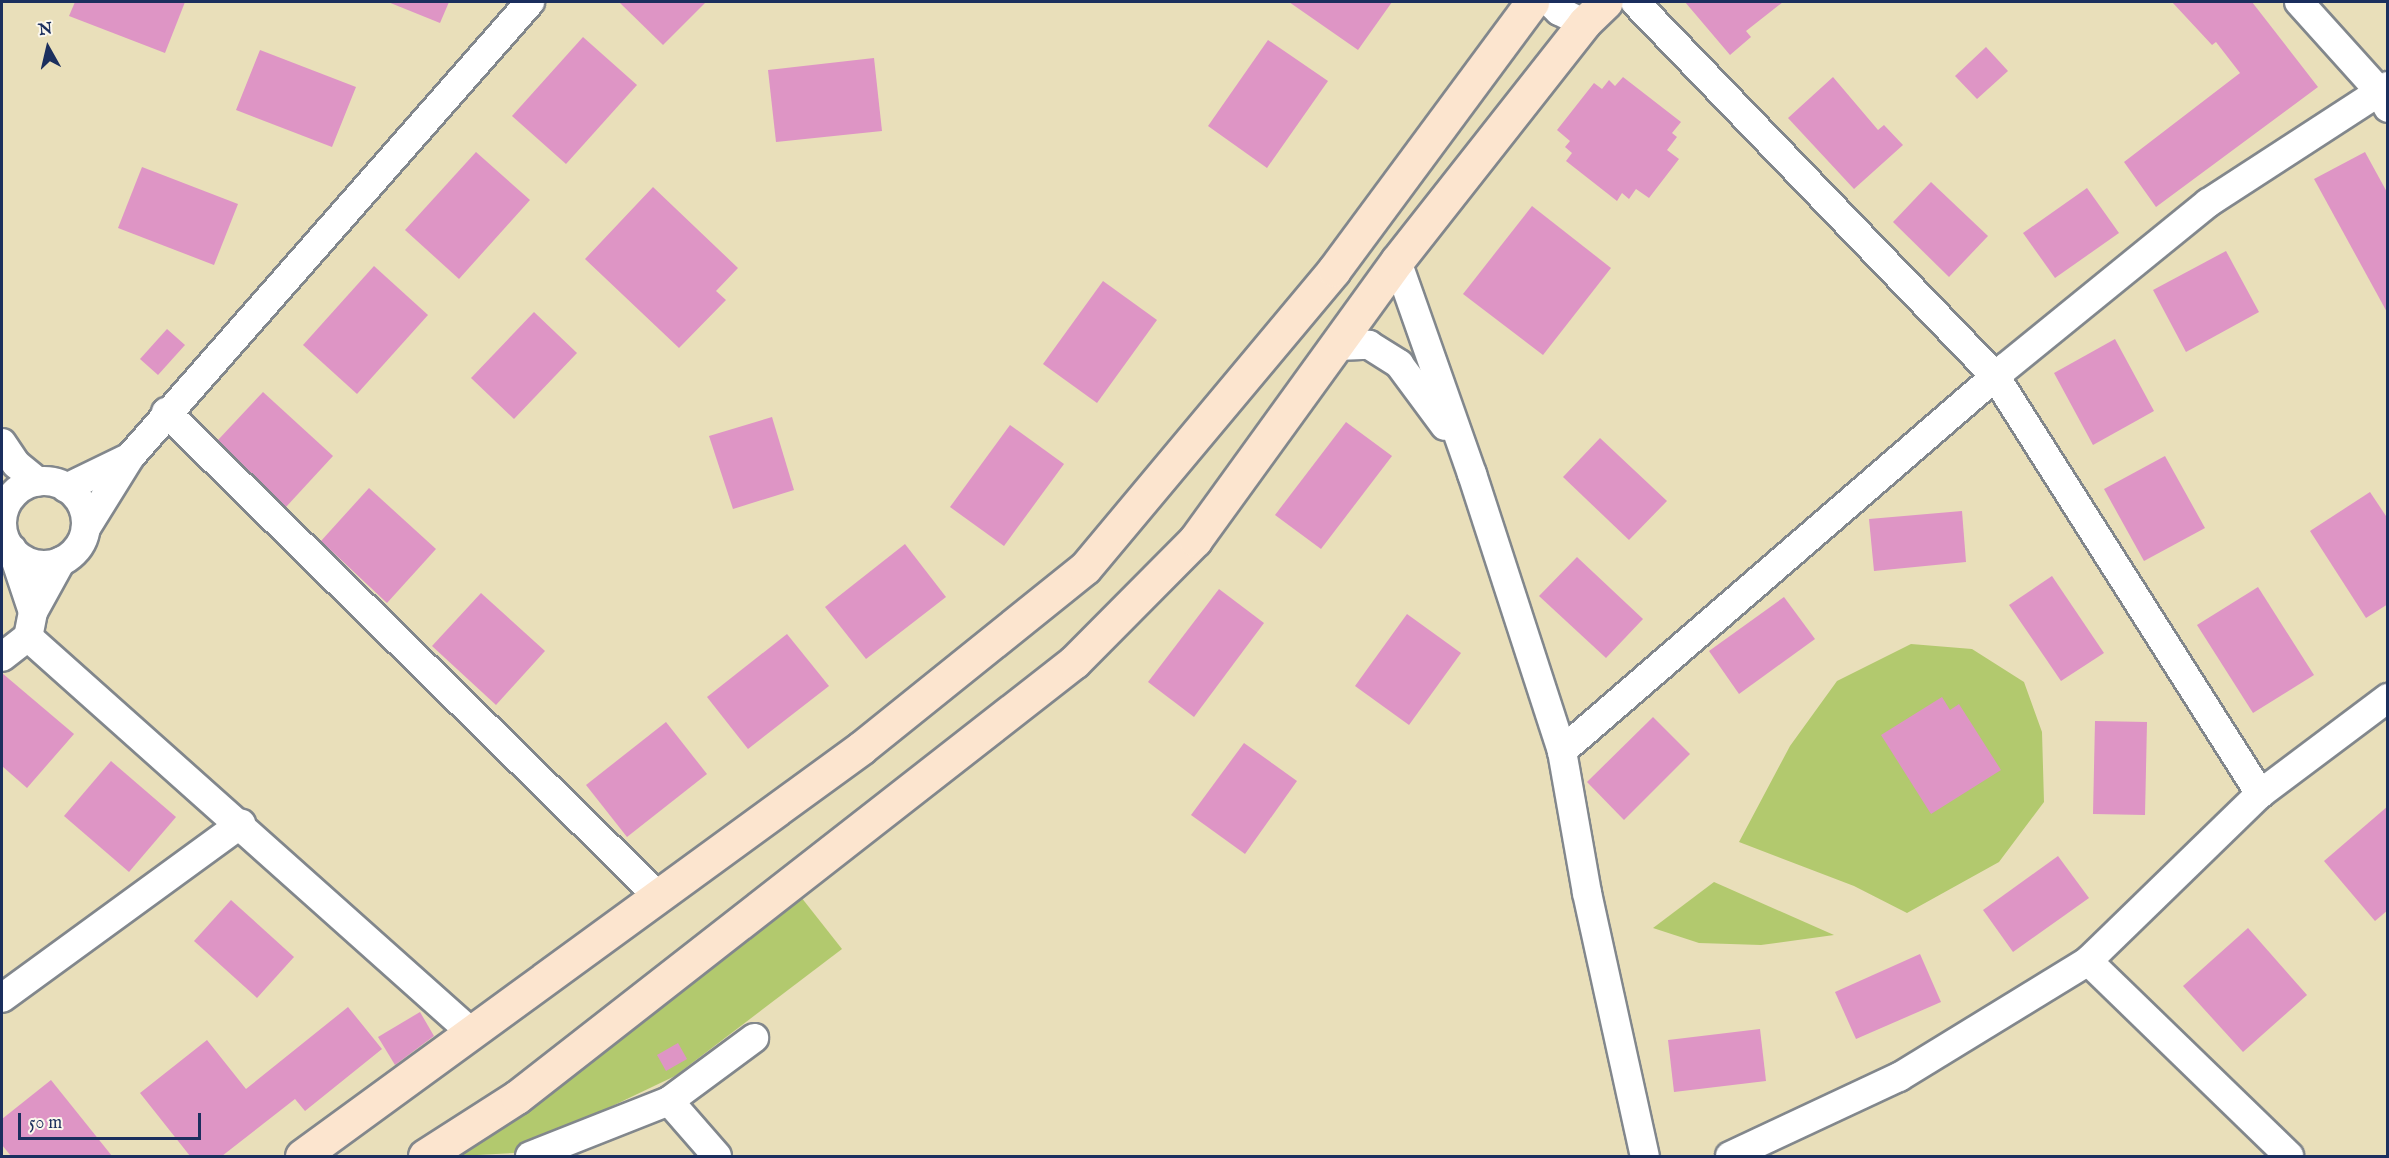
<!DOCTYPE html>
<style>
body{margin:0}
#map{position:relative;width:2389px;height:1158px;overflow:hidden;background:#e9dfba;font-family:"IM FELL English",serif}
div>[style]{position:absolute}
.green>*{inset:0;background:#b2c96e}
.building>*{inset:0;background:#de95c5}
.roads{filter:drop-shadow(2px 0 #82878c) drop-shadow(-2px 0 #82878c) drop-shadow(0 2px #82878c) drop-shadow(0 -2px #82878c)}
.street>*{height:28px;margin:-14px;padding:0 14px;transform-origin:14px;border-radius:14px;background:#fff}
.street>.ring{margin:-14px;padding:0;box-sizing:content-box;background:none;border:28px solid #fff;border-radius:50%}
.secondary>*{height:33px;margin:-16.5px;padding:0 16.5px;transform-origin:16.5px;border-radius:16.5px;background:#fce5cf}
span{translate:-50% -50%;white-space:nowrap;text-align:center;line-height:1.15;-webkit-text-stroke:4.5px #fbf7ec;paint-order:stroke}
.frame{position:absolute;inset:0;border:3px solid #1b2f5e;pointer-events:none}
.north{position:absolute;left:18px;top:18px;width:60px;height:60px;-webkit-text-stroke:4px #fbf7ec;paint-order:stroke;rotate:352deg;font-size:16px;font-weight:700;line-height:24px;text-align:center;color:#1b2f5e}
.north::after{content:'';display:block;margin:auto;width:21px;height:27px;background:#1b2f5e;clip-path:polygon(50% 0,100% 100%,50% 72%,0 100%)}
.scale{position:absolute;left:18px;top:1113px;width:183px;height:27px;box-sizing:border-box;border:3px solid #1b2f5e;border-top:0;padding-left:8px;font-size:18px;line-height:21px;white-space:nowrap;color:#1b2f5e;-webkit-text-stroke:4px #fbf7ec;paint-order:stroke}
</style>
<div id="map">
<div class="green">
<div style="clip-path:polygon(1911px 644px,1972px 649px,2024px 682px,2042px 732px,2044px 802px,1999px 862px,1907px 913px,1854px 886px,1739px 842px,1790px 746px,1837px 681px)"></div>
<div style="clip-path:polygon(1714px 882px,1834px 935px,1761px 945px,1699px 943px,1653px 928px)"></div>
<div style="clip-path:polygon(801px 897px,842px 949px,675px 1076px,514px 1153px,458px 1156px)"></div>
</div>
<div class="building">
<div style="clip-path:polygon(75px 2px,185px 2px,165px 53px,69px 16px)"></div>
<div style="clip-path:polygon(388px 2px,449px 2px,440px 23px)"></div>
<div style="clip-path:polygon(619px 2px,706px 2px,663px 45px)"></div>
<div style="clip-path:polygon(1289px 2px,1392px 2px,1358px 50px)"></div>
<div style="clip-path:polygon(1685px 2px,1783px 2px,1746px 31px,1751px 37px,1730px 55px)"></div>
<div style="clip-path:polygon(2172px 2px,2252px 2px,2318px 87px,2156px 207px,2124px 162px,2240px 73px,2216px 42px,2212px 45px)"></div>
<div style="clip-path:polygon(583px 37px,637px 85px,566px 164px,512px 116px)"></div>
<div style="clip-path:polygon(1268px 40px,1328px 81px,1267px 168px,1208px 126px)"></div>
<div style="clip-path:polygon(1986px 47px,2008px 71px,1977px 99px,1955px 76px)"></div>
<div style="clip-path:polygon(260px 50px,356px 87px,332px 147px,236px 110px)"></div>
<div style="clip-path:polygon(874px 58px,882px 131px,776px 142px,768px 70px)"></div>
<div style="clip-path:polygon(1623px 77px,1681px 122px,1672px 133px,1677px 137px,1667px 150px,1679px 159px,1649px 198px,1636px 189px,1629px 199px,1622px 193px,1617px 201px,1566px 161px,1572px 153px,1565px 147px,1570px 141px,1557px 130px,1594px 83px,1602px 89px,1609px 80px,1615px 86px)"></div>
<div style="clip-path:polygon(1833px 77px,1878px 130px,1884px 125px,1903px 145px,1854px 189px,1788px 118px)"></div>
<div style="clip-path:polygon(476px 152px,530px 200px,459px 279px,405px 230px)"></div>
<div style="clip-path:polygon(2365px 152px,2388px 194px,2388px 314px,2314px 179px)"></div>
<div style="clip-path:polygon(142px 167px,238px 204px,214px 265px,118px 228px)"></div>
<div style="clip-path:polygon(1931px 182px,1988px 236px,1949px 277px,1893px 222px)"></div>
<div style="clip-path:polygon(653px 187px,738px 268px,716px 291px,726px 300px,679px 348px,585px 259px)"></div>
<div style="clip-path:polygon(2087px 188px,2119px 233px,2055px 278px,2023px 233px)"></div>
<div style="clip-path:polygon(1532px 206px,1611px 268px,1543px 355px,1463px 294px)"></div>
<div style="clip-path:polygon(2226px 251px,2259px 312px,2186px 352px,2153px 290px)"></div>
<div style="clip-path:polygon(374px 266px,428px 315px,357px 394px,303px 345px)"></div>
<div style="clip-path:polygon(1103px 281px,1157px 320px,1097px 403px,1043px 364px)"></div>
<div style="clip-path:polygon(534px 312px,577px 353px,514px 419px,471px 378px)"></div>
<div style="clip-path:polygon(167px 329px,185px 345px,158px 375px,140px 359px)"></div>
<div style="clip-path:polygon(2115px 339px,2154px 411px,2093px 445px,2054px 373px)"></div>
<div style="clip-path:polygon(263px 392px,333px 456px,286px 507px,218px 440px)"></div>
<div style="clip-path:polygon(772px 417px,794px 490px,733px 509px,709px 436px)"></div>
<div style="clip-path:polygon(1346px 422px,1392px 456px,1321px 549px,1275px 515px)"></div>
<div style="clip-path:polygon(1010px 425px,1064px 464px,1004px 546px,950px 507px)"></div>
<div style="clip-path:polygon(1600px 438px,1667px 501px,1629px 540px,1563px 477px)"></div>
<div style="clip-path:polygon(2165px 456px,2205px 528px,2144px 561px,2104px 489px)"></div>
<div style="clip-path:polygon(369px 488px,436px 549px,387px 603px,321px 541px)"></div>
<div style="clip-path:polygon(2370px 492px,2388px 519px,2388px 604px,2366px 618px,2310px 531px)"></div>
<div style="clip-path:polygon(1962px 511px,1966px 562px,1874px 571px,1869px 519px)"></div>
<div style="clip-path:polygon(905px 544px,946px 597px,866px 659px,825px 607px)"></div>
<div style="clip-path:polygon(1577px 557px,1643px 619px,1606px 658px,1539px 596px)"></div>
<div style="clip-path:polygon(2052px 576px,2104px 653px,2061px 681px,2009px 605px)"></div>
<div style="clip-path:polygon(2258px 587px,2314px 675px,2253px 713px,2197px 625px)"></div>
<div style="clip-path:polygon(1219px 589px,1264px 623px,1194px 717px,1148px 682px)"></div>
<div style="clip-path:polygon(481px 593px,545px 651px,496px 705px,432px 646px)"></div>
<div style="clip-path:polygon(1784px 597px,1815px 639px,1739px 694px,1709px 651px)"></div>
<div style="clip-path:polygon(1407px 614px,1461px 653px,1409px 725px,1355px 686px)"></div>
<div style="clip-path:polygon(787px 634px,829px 686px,748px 749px,707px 697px)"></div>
<div style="clip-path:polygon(2px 673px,74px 734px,27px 788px,2px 766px)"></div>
<div style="clip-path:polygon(1942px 697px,1950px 710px,1959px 704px,2001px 770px,1931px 814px,1881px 735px)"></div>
<div style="clip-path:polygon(1653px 717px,1690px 754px,1624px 820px,1587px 782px)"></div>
<div style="clip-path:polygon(2095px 721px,2147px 722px,2145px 815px,2093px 814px)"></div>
<div style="clip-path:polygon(666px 722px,707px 774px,627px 837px,586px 785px)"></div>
<div style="clip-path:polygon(1244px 743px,1297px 781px,1245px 854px,1191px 815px)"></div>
<div style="clip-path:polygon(111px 761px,176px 817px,129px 872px,64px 816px)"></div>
<div style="clip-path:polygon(2388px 806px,2388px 910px,2375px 921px,2324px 861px)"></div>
<div style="clip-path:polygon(2058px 856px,2089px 898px,2013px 952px,1983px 910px)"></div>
<div style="clip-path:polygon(231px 900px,294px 957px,257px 998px,194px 941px)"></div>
<div style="clip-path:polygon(2248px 928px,2307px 995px,2243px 1052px,2183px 986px)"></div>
<div style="clip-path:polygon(1920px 954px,1941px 1002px,1856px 1039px,1835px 992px)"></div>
<div style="clip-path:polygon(348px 1007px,382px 1049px,305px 1111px,295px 1099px,222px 1156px,190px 1156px,140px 1093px,207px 1040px,246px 1089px)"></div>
<div style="clip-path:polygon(420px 1012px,434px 1036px,395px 1065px,378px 1037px)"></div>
<div style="clip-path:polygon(1760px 1029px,1766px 1081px,1674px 1092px,1668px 1040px)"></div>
<div style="clip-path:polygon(678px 1043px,687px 1059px,666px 1071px,657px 1055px)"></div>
<div style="clip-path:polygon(51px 1080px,112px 1156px,11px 1156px,2px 1145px,2px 1119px)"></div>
</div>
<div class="roads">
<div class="street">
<div style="left:1550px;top:2px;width:13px;rotate:45deg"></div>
<div style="left:1559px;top:11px;width:28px;rotate:26deg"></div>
<div style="left:1635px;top:2px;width:519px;rotate:46.09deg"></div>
<div style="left:1995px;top:376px;width:495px;rotate:57.6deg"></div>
<div style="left:2260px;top:794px;width:160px;rotate:-36.9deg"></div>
<div style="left:2299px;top:2px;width:120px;rotate:48deg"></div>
<div style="left:2379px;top:91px;width:19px;rotate:62deg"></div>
<div style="left:1397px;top:261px;width:226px;rotate:70.6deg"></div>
<div style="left:1472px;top:474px;width:291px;rotate:72deg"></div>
<div style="left:1562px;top:751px;width:144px;rotate:80deg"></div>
<div style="left:1587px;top:893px;width:269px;rotate:77.6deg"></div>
<div style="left:1336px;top:346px;width:33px;rotate:-2deg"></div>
<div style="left:1369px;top:345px;width:36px;rotate:32deg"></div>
<div style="left:1399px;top:364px;width:77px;rotate:53.4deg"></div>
<div style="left:166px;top:412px;width:693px;rotate:44.53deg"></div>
<div style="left:2px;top:443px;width:25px;rotate:56deg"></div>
<div style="left:16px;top:464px;width:28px;rotate:39deg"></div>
<div style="left:130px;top:457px;width:606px;rotate:-48.68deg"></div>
<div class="ring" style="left:2px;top:481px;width:56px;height:56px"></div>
<div style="left:66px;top:488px;width:71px;rotate:-25.8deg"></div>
<div style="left:130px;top:457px;width:84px;rotate:121.8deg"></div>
<div style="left:12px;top:549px;width:66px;rotate:71.6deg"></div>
<div style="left:33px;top:612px;width:58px;rotate:-61.2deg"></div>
<div style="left:33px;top:612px;width:25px;rotate:101deg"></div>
<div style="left:28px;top:637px;width:596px;rotate:41.74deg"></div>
<div style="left:2px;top:657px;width:33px;rotate:-38deg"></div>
<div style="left:1562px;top:751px;width:586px;rotate:-40.85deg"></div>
<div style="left:2005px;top:368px;width:262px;rotate:-39.1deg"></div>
<div style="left:2208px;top:203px;width:215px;rotate:-33deg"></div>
<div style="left:2088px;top:961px;width:280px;rotate:44.1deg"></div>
<div style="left:2px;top:998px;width:296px;rotate:-36.1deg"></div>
<div style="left:669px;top:1101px;width:73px;rotate:48.9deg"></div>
<div style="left:530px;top:1156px;width:149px;rotate:-21.6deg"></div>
<div style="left:669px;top:1101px;width:106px;rotate:-36.5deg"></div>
<div style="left:1730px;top:1156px;width:187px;rotate:-25.1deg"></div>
<div style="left:1899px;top:1077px;width:222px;rotate:-31.5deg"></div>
<div style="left:2088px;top:961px;width:240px;rotate:-44.2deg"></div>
</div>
<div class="secondary">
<div style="left:302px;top:1156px;width:692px;rotate:-36.12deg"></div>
<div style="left:861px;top:748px;width:287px;rotate:-38.8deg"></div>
<div style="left:1085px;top:568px;width:388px;rotate:-50.1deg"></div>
<div style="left:1334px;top:270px;width:333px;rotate:-53.5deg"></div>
<div style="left:425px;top:1156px;width:109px;rotate:-32.7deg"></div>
<div style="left:517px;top:1097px;width:707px;rotate:-37.99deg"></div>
<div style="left:1074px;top:662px;width:172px;rotate:-45.2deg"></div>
<div style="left:1195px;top:540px;width:344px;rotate:-54.1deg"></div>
<div style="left:1397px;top:261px;width:303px;rotate:-51.8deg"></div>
<div style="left:1584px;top:23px;width:30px;rotate:-44deg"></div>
</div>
</div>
<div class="frame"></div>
<div class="north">N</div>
<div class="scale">50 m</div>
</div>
